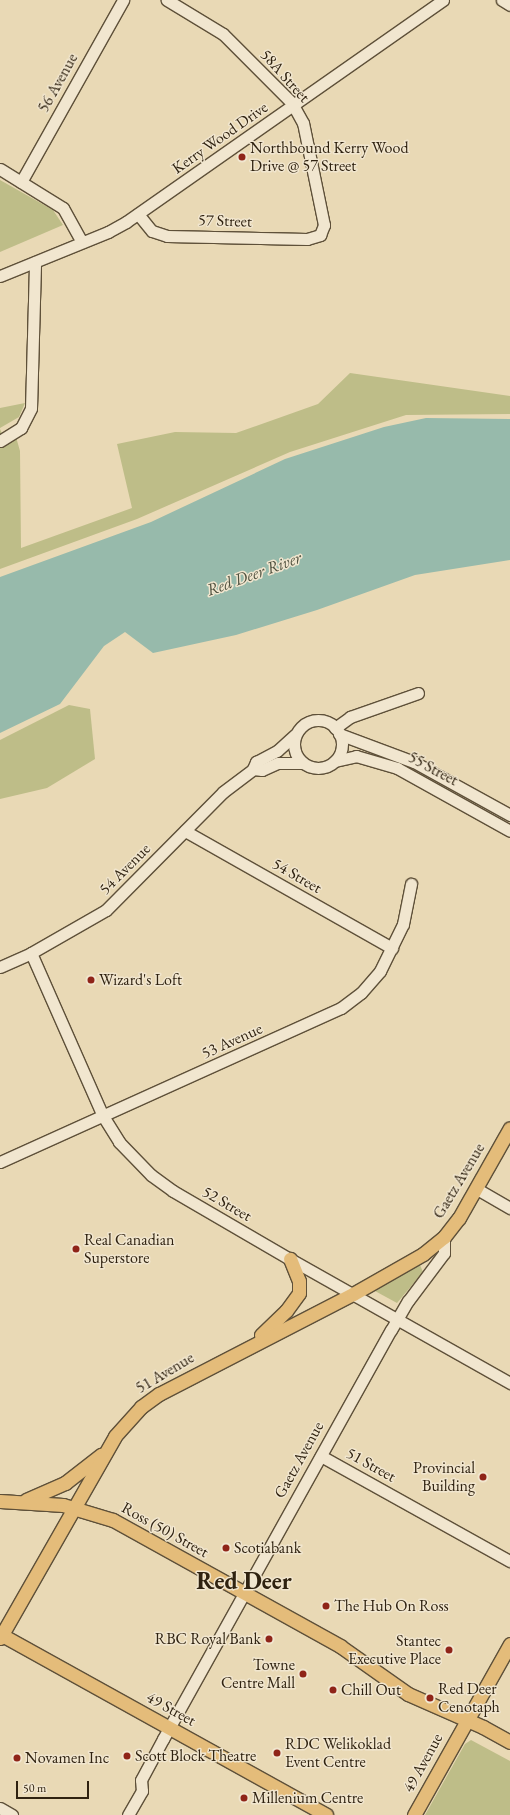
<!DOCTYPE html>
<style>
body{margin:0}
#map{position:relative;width:510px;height:1815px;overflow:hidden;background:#e9d9b5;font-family:"EB Garamond",serif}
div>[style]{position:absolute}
.green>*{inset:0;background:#bebd88}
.water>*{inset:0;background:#97baab}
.roads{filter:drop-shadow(1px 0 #5e5039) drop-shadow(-1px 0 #5e5039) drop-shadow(0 1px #5e5039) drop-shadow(0 -1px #5e5039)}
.minor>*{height:11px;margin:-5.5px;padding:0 5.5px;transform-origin:5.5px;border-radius:5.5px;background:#f1e6cf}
.minor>.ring{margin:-5.5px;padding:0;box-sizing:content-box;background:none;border:11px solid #f1e6cf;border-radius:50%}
.major>*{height:13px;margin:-6.5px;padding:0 6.5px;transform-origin:6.5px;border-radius:6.5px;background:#e4bc7a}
.dots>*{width:11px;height:11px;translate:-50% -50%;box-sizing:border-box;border:2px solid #f1e6cf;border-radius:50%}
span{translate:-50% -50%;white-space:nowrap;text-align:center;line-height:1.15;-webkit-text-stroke:3px #f1e6cf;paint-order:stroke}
.street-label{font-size:16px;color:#2f2210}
.poi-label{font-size:16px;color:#2f2210}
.left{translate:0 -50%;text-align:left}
.right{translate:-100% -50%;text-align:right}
.water-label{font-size:17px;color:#4e503e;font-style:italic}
.town-label{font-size:24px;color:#2f2210;font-weight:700}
.scale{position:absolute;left:16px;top:1781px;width:73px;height:18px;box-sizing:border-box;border:2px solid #2f2210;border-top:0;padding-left:5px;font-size:12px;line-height:14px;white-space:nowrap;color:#2f2210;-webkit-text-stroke:3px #f1e6cf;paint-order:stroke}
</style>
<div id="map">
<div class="green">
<div style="clip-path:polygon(0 180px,53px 210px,63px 225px,0 252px)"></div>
<div style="clip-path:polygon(350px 373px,510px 396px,510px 414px,406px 415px,290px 452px,137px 519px,0 569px,0 429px,7px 445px,16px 437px,20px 451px,21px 548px,132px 508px,117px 444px,175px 432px,236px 433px,318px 404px)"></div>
<div style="clip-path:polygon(25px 403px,19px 417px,0 428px,0 408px)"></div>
<div style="clip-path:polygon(69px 705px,90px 709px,95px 759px,47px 788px,0 799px,0 740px)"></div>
<div style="clip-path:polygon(420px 1265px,423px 1272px,397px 1303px,375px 1291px)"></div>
<div style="clip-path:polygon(471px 1740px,510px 1761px,510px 1815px,425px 1815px,465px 1744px)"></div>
</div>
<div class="water">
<div style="clip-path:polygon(426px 418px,510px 419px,510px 560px,415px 575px,317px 610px,236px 635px,153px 653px,125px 632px,104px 646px,60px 704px,0 733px,0 577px,151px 522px,285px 459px,384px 427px)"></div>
</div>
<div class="roads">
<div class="minor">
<div style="left:502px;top:0;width:9px;rotate:32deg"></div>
<div style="left:0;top:169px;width:74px;rotate:31.8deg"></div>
<div style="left:63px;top:208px;width:39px;rotate:61deg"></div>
<div style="left:21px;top:182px;width:209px;rotate:-60.7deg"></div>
<div style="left:138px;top:214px;width:22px;rotate:51deg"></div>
<div style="left:152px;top:231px;width:16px;rotate:18deg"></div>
<div style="left:167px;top:236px;width:140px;rotate:1.2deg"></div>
<div style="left:307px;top:239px;width:14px;rotate:-17deg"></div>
<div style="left:320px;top:235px;width:11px;rotate:-68deg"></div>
<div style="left:324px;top:225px;width:104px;rotate:-101.6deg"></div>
<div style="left:303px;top:123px;width:23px;rotate:-119deg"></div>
<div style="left:292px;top:103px;width:98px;rotate:-135deg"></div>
<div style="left:223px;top:34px;width:66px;rotate:-148.7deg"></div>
<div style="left:0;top:276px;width:117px;rotate:-22.2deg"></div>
<div style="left:108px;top:232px;width:21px;rotate:-29deg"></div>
<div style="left:126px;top:222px;width:387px;rotate:-35deg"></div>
<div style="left:0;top:441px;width:25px;rotate:-32deg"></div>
<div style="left:21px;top:428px;width:22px;rotate:-63deg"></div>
<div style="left:31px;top:408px;width:146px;rotate:-88.4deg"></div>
<div class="ring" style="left:294px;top:720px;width:37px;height:37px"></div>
<div style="left:335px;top:728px;width:19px;rotate:-36deg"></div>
<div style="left:350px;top:717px;width:72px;rotate:-19.4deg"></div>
<div style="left:339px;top:734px;width:80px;rotate:20.5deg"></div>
<div style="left:414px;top:762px;width:110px;rotate:28.9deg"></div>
<div style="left:335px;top:761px;width:22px;rotate:-13deg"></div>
<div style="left:356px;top:756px;width:43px;rotate:16.3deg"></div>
<div style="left:397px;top:768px;width:129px;rotate:29.1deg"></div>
<div style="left:253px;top:769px;width:9px;rotate:6deg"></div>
<div style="left:262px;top:770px;width:17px;rotate:-24deg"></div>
<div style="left:278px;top:763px;width:24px"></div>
<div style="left:185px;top:831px;width:238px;rotate:29.5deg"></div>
<div style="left:31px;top:953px;width:178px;rotate:66.2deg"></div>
<div style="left:103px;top:1116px;width:31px;rotate:58deg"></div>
<div style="left:119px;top:1142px;width:46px;rotate:45.9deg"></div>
<div style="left:151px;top:1175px;width:27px;rotate:36deg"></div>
<div style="left:173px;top:1191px;width:135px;rotate:30.2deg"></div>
<div style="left:290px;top:1259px;width:253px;rotate:29.4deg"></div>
<div style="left:0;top:967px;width:34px;rotate:-24deg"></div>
<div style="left:31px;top:953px;width:86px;rotate:-29.8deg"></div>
<div style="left:106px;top:910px;width:166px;rotate:-45.2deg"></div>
<div style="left:223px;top:792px;width:38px;rotate:-37deg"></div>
<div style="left:253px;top:769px;width:8px;rotate:-67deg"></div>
<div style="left:256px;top:762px;width:24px;rotate:-28deg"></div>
<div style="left:277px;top:751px;width:24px;rotate:-42deg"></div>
<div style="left:0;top:1162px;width:374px;rotate:-24.3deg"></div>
<div style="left:341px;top:1008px;width:25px;rotate:-37deg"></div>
<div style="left:361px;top:993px;width:29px;rotate:-49deg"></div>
<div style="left:380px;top:971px;width:52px;rotate:-63.9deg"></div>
<div style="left:403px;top:924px;width:41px;rotate:-78.7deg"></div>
<div style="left:477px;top:1189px;width:38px;rotate:30deg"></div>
<div style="left:321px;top:1456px;width:216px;rotate:29.1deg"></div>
<div style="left:0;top:1808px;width:14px;rotate:30deg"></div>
<div style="left:128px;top:1815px;width:28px;rotate:-60deg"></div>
<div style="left:142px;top:1791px;width:11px;rotate:-95deg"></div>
<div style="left:141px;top:1780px;width:47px;rotate:-61.8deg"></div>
<div style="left:163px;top:1739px;width:468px;rotate:-60.9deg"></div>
<div style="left:391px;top:1330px;width:34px;rotate:-60deg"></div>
<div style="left:408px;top:1301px;width:60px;rotate:-53.1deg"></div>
<div style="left:444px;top:1253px;width:16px;rotate:-90deg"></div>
</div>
<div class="major">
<div style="left:261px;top:1335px;width:35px;rotate:-44deg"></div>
<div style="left:286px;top:1311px;width:22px;rotate:-54deg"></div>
<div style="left:299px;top:1293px;width:12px;rotate:-90deg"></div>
<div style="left:299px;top:1281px;width:24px;rotate:-112deg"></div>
<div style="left:26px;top:1500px;width:43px;rotate:-23.6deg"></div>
<div style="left:65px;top:1483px;width:46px;rotate:-37.9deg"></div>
<div style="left:0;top:1501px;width:63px;rotate:3.6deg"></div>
<div style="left:63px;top:1505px;width:52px;rotate:16.7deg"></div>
<div style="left:113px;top:1520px;width:260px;rotate:29deg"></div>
<div style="left:340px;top:1646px;width:83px;rotate:35.2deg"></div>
<div style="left:408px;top:1694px;width:82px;rotate:23.7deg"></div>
<div style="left:483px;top:1727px;width:31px;rotate:29deg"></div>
<div style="left:0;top:1634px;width:373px;rotate:29deg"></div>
<div style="left:0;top:1638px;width:232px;rotate:-60.3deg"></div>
<div style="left:115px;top:1436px;width:39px;rotate:-48deg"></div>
<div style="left:141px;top:1407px;width:22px;rotate:-36deg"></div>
<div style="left:159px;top:1394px;width:218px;rotate:-27.3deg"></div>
<div style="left:353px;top:1294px;width:81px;rotate:-29.7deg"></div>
<div style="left:423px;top:1254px;width:27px;rotate:-39deg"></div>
<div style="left:444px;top:1237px;width:24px;rotate:-52deg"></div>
<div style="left:459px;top:1218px;width:103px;rotate:-60.5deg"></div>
<div style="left:414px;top:1815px;width:196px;rotate:-60.7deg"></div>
</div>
</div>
<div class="dots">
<div style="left:242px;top:157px;background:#8f2418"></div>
<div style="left:91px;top:980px;background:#8f2418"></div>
<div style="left:76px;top:1249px;background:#8f2418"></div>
<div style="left:483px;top:1477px;background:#8f2418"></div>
<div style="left:226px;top:1548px;background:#8f2418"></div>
<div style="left:326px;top:1606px;background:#8f2418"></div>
<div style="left:269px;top:1639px;background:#8f2418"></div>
<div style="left:449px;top:1650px;background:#8f2418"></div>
<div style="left:303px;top:1674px;background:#8f2418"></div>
<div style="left:333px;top:1690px;background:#8f2418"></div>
<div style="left:430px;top:1698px;background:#8f2418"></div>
<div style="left:277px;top:1753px;background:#8f2418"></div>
<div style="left:127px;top:1756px;background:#8f2418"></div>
<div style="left:17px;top:1758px;background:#8f2418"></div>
<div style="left:244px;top:1798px;background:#8f2418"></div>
</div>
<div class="street-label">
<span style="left:285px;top:76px;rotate:48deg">58A Street</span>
<span style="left:58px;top:83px;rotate:-61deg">56 Avenue</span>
<span style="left:220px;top:138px;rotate:-35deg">Kerry Wood Drive</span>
<span style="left:225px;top:221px;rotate:2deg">57 Street</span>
<span style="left:433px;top:769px;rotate:28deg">55 Street</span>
<span style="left:125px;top:869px;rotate:-45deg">54 Avenue</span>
<span style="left:297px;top:876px;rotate:30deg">54 Street</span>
<span style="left:232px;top:1041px;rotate:-24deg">53 Avenue</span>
<span style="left:459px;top:1181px;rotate:-59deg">Gaetz Avenue</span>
<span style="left:227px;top:1204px;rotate:30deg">52 Street</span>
<span style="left:165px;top:1373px;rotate:-31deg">51 Avenue</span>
<span style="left:299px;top:1460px;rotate:-61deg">Gaetz Avenue</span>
<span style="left:371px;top:1465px;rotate:29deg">51 Street</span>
<span style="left:165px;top:1530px;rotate:29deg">Ross (50) Street</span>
<span style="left:171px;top:1709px;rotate:29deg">49 Street</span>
<span style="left:423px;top:1763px;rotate:-61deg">49 Avenue</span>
</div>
<div class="poi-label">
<span class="left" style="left:250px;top:157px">Northbound Kerry Wood<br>Drive @ 57 Street</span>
<span class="left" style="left:99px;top:980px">Wizard's Loft</span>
<span class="left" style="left:84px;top:1249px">Real Canadian<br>Superstore</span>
<span class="right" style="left:475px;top:1477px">Provincial<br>Building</span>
<span class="left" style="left:234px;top:1548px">Scotiabank</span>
<span class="left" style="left:334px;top:1606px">The Hub On Ross</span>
<span class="right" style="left:261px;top:1639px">RBC Royal Bank</span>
<span class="right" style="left:441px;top:1650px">Stantec<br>Executive Place</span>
<span class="right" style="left:295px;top:1674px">Towne<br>Centre Mall</span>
<span class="left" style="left:438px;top:1698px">Red Deer<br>Cenotaph</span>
<span class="left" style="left:341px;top:1690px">Chill Out</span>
<span class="left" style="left:285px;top:1753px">RDC Welikoklad<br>Event Centre</span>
<span class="left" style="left:135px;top:1756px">Scott Block Theatre</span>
<span class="left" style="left:25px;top:1758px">Novamen Inc</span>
<span class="left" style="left:252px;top:1798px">Millenium Centre</span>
</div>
<div class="water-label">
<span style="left:254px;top:574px;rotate:-20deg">Red Deer River</span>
</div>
<div class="town-label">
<span style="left:244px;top:1581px">Red Deer</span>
</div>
<div class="scale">50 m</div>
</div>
